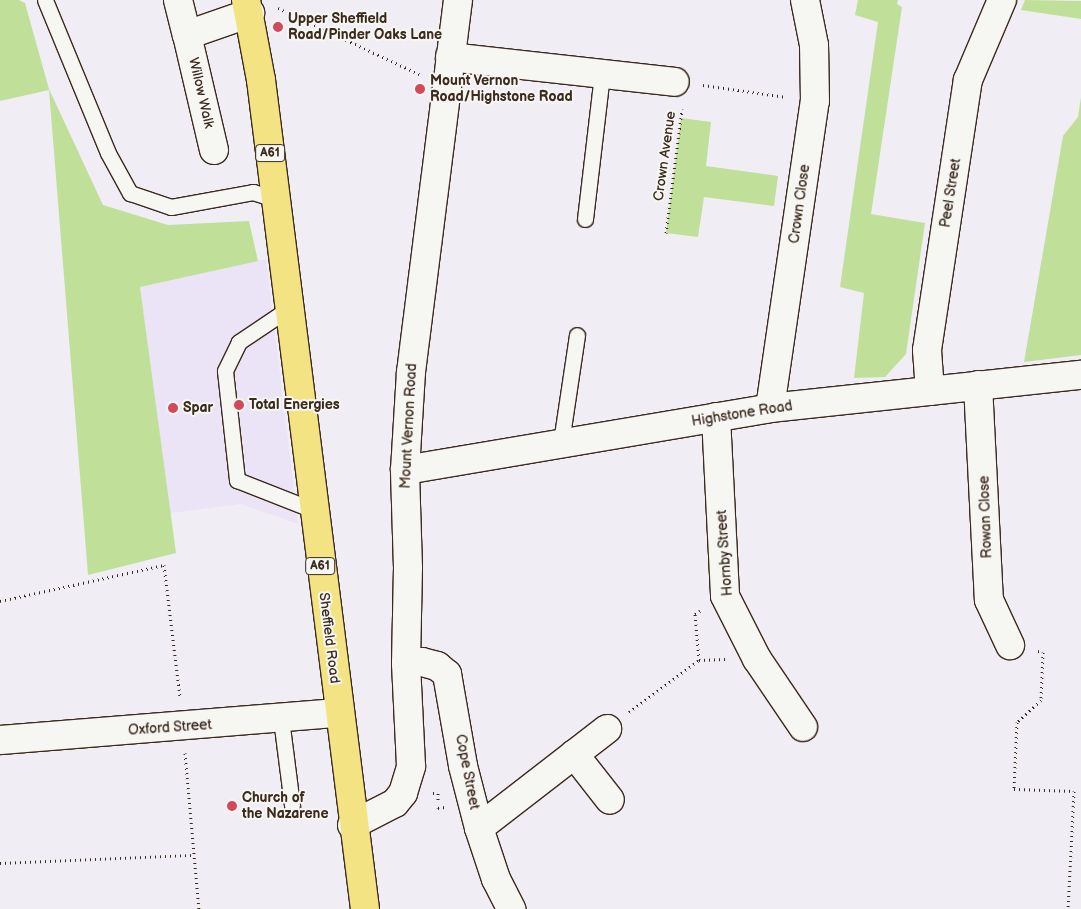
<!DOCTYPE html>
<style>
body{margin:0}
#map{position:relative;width:1081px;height:909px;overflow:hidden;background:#f1edf4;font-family:"Balsamiq Sans",sans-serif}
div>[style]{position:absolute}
.built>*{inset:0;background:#ebe3f6}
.green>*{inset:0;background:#c0e099}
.path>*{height:3px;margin-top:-1.5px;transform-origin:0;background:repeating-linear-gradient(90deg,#3b2a1e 0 1px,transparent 0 5px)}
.roads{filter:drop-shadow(1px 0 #3b2a1e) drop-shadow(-1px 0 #3b2a1e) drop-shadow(0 1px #3b2a1e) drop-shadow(0 -1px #3b2a1e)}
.lane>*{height:15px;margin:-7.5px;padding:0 7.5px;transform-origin:7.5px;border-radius:7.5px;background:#f6f6f2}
.street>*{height:28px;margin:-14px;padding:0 14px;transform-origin:14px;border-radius:14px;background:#f6f6f2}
.secondary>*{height:28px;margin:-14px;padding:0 14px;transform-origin:14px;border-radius:14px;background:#f6f6f2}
.highway>*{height:28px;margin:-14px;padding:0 14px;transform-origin:14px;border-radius:14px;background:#f4e382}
.dots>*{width:14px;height:14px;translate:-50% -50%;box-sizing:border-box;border:2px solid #f6f6f2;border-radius:50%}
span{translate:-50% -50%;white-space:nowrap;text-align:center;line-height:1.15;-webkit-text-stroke:4px #f6f6f2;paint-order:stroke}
.shield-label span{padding:1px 4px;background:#f6f6f2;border:1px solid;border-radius:4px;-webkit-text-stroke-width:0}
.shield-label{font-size:12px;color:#3b2a1e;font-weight:700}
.poi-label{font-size:14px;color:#3b2a1e;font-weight:700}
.left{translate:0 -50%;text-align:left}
.street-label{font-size:14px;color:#3b2a1e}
</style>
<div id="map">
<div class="built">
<div style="clip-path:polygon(266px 259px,298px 524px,241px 504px,170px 513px,140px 287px)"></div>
</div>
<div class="green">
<div style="clip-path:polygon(0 0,19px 0,25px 3px,49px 89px,103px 205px,168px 225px,249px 221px,258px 261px,140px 287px,176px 553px,88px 575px,49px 90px,0 101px)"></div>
<div style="clip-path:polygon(858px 0,898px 0,897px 4px,902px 7px,871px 214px,925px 223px,906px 354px,885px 377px,854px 378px,864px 293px,840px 287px,878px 22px,855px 15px)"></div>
<div style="clip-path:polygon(1025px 0,1081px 1px,1081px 19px,1021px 10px)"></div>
<div style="clip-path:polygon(1081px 97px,1081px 355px,1024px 362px,1063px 136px,1078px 117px)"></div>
<div style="clip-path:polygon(681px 118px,711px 122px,706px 166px,778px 176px,774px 206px,704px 197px,698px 237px,666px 233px)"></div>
</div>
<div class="path">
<div style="left:278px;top:8px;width:156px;rotate:25.1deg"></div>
<div style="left:703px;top:85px;width:84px;rotate:8.2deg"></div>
<div style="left:666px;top:233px;width:125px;rotate:-82.6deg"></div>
<div style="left:0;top:601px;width:168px;rotate:-12.4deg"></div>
<div style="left:164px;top:565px;width:133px;rotate:83.1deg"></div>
<div style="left:1038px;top:651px;width:5px;rotate:11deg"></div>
<div style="left:1043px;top:652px;width:48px;rotate:92.4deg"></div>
<div style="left:1041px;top:700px;width:33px;rotate:137deg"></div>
<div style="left:1017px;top:722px;width:67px;rotate:92.6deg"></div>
<div style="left:1014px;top:789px;width:60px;rotate:1.9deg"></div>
<div style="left:1074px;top:791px;width:118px;rotate:92.9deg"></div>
<div style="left:699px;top:660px;width:46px;rotate:-95deg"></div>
<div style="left:695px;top:614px;width:6px;rotate:-31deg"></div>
<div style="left:629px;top:712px;width:87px;rotate:-36.6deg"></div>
<div style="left:699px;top:660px;width:27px;rotate:-2deg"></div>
<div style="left:185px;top:753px;width:157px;rotate:84.9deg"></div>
<div style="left:433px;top:793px;width:5px"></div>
<div style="left:438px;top:793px;width:15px;rotate:90deg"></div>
<div style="left:438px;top:808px;width:7px;rotate:-8deg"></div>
<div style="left:0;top:863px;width:194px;rotate:-2.4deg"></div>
</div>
<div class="roads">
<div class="lane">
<div style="left:45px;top:0;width:165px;rotate:67.6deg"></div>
<div style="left:108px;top:153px;width:46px;rotate:61.2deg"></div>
<div style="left:130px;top:193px;width:43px;rotate:18.9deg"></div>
<div style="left:171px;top:207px;width:83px;rotate:-10.4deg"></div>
<div style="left:253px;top:192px;width:23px;rotate:18deg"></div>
<div style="left:585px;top:219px;width:146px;rotate:-83.3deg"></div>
<div style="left:291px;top:307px;width:63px;rotate:146.1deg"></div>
<div style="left:239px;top:342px;width:32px;rotate:116deg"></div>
<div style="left:225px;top:371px;width:110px;rotate:83.7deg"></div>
<div style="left:237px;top:480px;width:82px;rotate:21.5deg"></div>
<div style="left:561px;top:442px;width:108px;rotate:-81.5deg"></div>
<div style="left:281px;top:719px;width:87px;rotate:82.7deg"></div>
</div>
<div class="street">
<div style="left:178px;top:0;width:36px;rotate:76deg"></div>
<div style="left:450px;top:57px;width:226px;rotate:6.3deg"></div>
<div style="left:214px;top:150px;width:118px;rotate:-103.2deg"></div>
<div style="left:187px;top:35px;width:67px;rotate:-19.2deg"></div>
<div style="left:978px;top:385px;width:215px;rotate:87.1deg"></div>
<div style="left:989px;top:600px;width:50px;rotate:65deg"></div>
<div style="left:930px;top:391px;width:41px;rotate:-94.2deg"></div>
<div style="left:927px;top:350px;width:273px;rotate:-81.4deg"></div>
<div style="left:968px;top:80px;width:87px;rotate:-67deg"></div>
<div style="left:770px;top:408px;width:310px;rotate:-81.7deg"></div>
<div style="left:815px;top:101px;width:56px;rotate:-91deg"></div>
<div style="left:814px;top:45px;width:46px;rotate:-101.3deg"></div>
<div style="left:716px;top:417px;width:179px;rotate:87.1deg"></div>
<div style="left:725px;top:596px;width:71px;rotate:63.1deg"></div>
<div style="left:757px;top:659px;width:82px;rotate:55.9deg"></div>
<div style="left:405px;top:470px;width:370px;rotate:-9.6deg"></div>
<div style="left:770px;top:408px;width:313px;rotate:-6.1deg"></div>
<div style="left:406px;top:663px;width:16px;rotate:-4deg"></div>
<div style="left:422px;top:662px;width:16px;rotate:15deg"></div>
<div style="left:437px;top:666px;width:13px;rotate:39deg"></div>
<div style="left:447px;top:674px;width:93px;rotate:80.1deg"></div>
<div style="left:463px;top:766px;width:64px;rotate:75.5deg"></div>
<div style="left:479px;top:828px;width:54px;rotate:71.6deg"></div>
<div style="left:496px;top:879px;width:34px;rotate:63deg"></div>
<div style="left:0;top:740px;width:340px;rotate:-4.6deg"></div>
<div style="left:574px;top:754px;width:58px;rotate:52deg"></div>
<div style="left:479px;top:828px;width:162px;rotate:-37.7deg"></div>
</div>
<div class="secondary">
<div style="left:352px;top:825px;width:48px;rotate:-27.1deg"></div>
<div style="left:395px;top:803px;width:13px;rotate:-51deg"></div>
<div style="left:403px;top:793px;width:28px;rotate:-73deg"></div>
<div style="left:411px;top:766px;width:103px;rotate:-92.8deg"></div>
<div style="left:406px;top:663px;width:95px;rotate:-88.8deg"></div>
<div style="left:408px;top:568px;width:98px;rotate:-91.8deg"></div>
<div style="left:405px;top:470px;width:98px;rotate:-86.5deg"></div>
<div style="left:411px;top:372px;width:375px;rotate:-82.8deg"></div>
</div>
<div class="highway">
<div style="left:246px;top:0;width:81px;rotate:79.4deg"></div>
<div style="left:261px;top:80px;width:835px;rotate:82.85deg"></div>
</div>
</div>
<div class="dots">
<div style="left:278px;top:27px;background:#d1495b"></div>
<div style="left:420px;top:89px;background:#d1495b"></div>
<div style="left:239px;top:405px;background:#d1495b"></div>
<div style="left:173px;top:408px;background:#d1495b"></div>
<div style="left:232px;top:806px;background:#d1495b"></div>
</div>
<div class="shield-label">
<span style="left:270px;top:153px">A61</span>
<span style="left:320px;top:566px">A61</span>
</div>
<div class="poi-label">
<span class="left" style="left:288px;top:27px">Upper Sheffield<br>Road/Pinder Oaks Lane</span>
<span class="left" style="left:430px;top:89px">Mount Vernon<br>Road/Highstone Road</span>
<span class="left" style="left:249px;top:405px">Total Energies</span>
<span class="left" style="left:183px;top:408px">Spar</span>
<span class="left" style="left:242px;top:806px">Church of<br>the Nazarene</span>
</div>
<div class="street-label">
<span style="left:201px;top:93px;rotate:77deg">Willow Walk</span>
<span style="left:665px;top:156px;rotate:-82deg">Crown Avenue</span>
<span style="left:951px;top:193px;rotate:-81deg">Peel Street</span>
<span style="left:800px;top:204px;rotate:-82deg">Crown Close</span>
<span style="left:742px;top:414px;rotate:-9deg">Highstone Road</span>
<span style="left:409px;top:426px;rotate:-87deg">Mount Vernon Road</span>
<span style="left:986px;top:517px;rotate:-92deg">Rowan Close</span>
<span style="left:725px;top:553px;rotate:-94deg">Hornby Street</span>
<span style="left:329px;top:638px;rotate:83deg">Sheffield Road</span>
<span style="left:170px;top:728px;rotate:-4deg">Oxford Street</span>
<span style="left:467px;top:772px;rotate:79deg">Cope Street</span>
</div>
</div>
